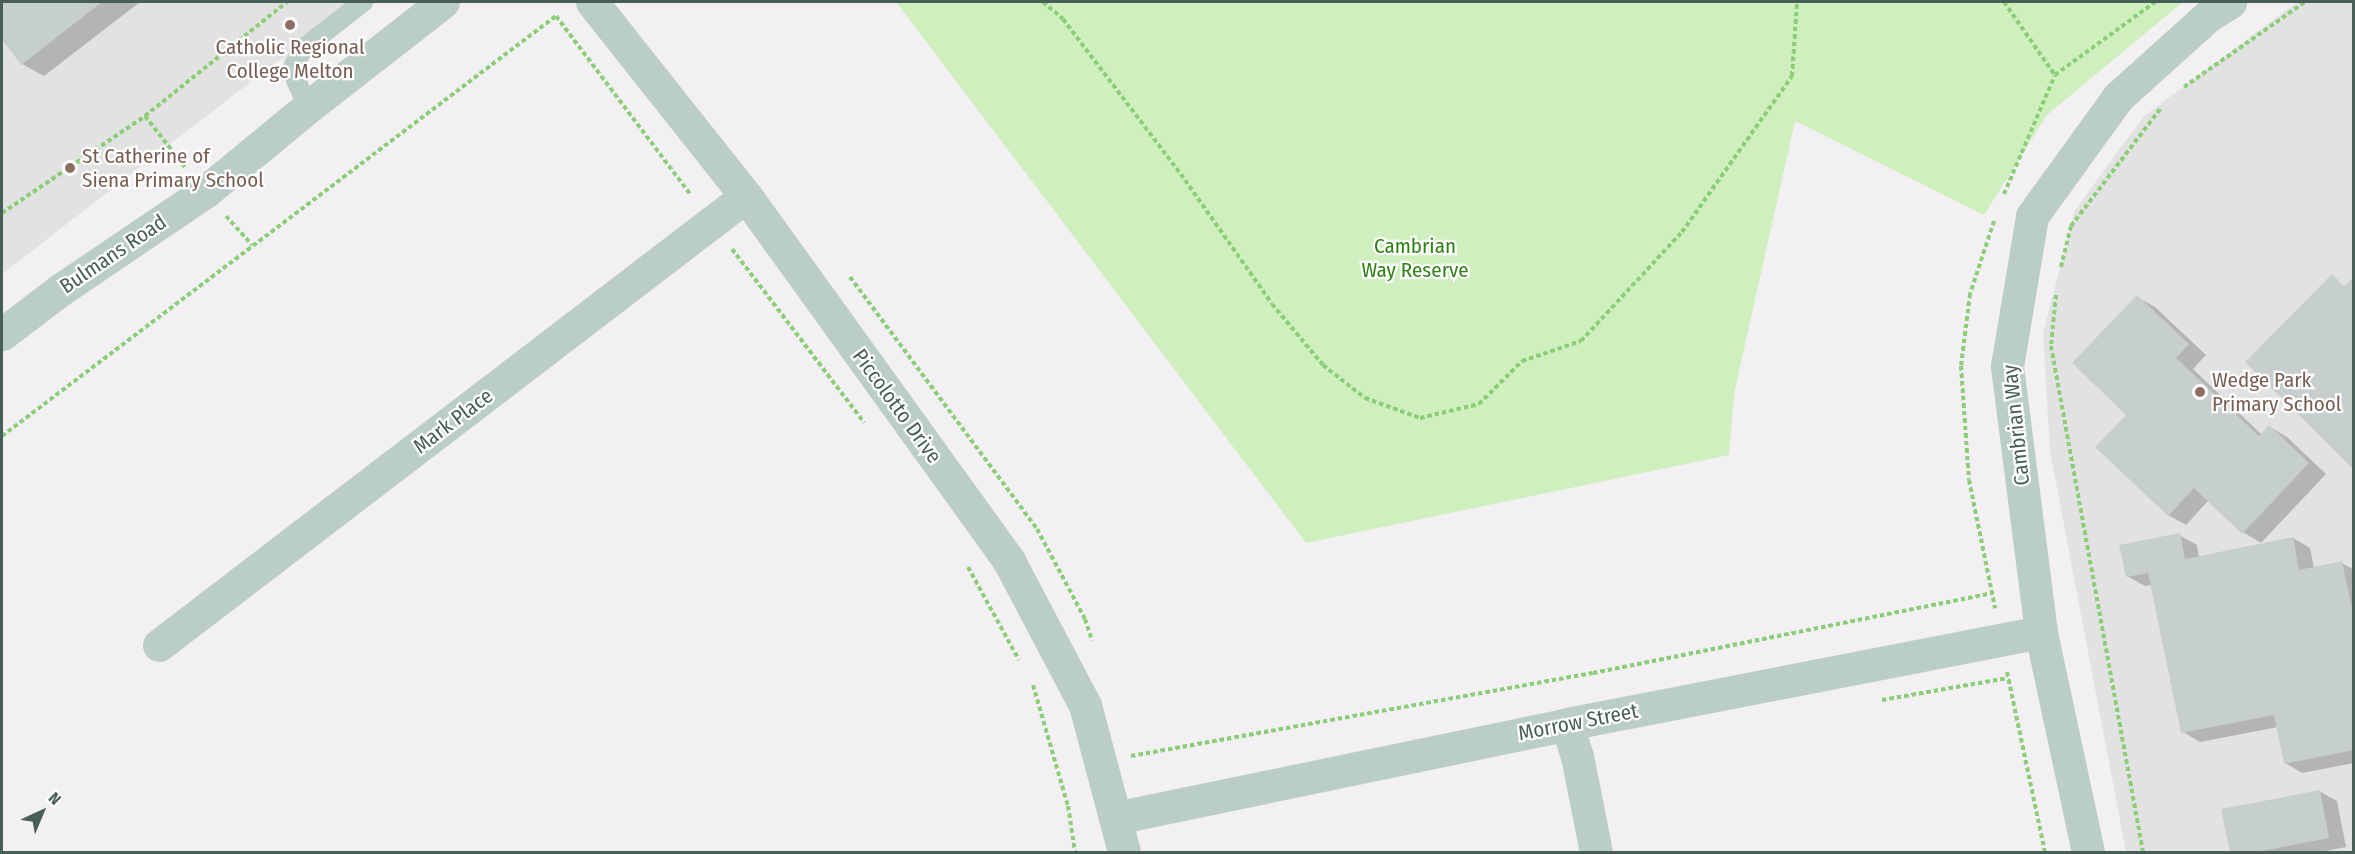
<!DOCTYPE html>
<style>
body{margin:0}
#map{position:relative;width:2355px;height:854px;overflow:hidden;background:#f2f0f2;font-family:"Fira Sans Condensed",sans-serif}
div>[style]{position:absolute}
.education>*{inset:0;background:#e3e2e3}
.green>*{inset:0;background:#cff0be}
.shadow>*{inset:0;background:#0003}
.building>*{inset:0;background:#c7cfce}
.path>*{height:4px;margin-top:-2px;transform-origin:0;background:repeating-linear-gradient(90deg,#8ace76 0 4.5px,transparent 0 7.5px)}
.service>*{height:20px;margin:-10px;padding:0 10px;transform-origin:10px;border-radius:10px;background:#bbcdc8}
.minor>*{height:33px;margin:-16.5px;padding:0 16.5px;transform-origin:16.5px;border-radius:16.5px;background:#bbcdc8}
.tertiary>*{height:33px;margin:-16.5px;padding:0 16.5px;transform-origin:16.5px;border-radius:16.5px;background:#bbcdc8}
.dots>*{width:16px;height:16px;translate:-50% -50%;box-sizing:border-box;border:3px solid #fff;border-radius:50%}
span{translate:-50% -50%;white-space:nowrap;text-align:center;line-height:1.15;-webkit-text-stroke:4.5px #fff;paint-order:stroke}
.education-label{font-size:21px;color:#785e54}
.left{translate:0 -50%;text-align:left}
.park-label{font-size:21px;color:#2f8116}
.street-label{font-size:21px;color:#485e58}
.frame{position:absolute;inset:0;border:3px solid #485e58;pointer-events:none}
.north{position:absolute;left:12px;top:782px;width:60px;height:60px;-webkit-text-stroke:4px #fff;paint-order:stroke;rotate:44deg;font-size:16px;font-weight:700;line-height:24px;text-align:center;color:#485e58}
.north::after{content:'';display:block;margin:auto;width:21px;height:27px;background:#485e58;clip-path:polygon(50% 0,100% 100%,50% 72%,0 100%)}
</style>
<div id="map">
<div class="education">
<div style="clip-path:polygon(2px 2px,364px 2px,304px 48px,275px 63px,2px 274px)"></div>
<div style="clip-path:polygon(2297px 2px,2353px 2px,2353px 852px,2126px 852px,2050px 451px,2043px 333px,2075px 210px,2144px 116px)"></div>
</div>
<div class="green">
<div style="clip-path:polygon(896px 2px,2183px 2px,2047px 115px,1984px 215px,1795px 121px,1734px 394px,1729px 455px,1306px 543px)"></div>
</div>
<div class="shadow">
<div style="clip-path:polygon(2px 2px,140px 2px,44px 76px,22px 64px,2px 40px)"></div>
<div style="clip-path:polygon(2137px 297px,2155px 307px,2206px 355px,2193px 369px,2262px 435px,2270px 427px,2287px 437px,2326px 474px,2261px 543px,2243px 532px,2209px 500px,2186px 525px,2168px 515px,2128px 414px)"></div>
<div style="clip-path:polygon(2179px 535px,2197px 545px,2199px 557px,2293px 538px,2310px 548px,2314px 568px,2342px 563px,2354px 570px,2354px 763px,2302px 773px,2285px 763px,2278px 727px,2200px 742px,2183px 732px,2152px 585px,2145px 586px,2127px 576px)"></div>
<div style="clip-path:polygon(2319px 791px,2337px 801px,2346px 847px,2320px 852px,2232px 852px,2223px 810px)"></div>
</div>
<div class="building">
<div style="clip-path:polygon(2px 2px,102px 2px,21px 65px,2px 39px)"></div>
<div style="clip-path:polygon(2332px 274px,2344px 286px,2354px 277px,2354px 470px,2245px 362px)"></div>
<div style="clip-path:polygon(2137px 295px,2189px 344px,2176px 358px,2259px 436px,2269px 425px,2309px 463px,2242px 534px,2194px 488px,2168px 516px,2095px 447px,2126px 415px,2072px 363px)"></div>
<div style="clip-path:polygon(2180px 533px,2185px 559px,2293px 537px,2299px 570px,2342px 561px,2354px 618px,2354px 750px,2284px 764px,2274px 715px,2181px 733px,2148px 573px,2126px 577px,2119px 545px)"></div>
<div style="clip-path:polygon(2320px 790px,2329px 838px,2256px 852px,2230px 852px,2221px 809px)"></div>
</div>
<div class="path">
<div style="left:1043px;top:2px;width:26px;rotate:40deg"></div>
<div style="left:1063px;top:19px;width:202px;rotate:52.8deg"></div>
<div style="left:1185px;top:180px;width:151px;rotate:54.9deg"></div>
<div style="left:1272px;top:304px;width:80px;rotate:50.1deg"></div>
<div style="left:1323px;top:365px;width:53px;rotate:38.2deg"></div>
<div style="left:1365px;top:398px;width:59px;rotate:20deg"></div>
<div style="left:1420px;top:418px;width:61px;rotate:-13.3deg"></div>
<div style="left:1479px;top:404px;width:61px;rotate:-45deg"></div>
<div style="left:1522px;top:361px;width:62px;rotate:-18.7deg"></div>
<div style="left:1581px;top:341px;width:149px;rotate:-47.2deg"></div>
<div style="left:1682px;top:232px;width:191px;rotate:-54.8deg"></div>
<div style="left:1792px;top:76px;width:74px;rotate:-86.1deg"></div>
<div style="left:2004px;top:2px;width:89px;rotate:55.1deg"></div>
<div style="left:556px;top:16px;width:224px;rotate:53deg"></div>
<div style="left:2184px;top:87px;width:148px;rotate:-35.1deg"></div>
<div style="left:145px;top:116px;width:65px;rotate:51.9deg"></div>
<div style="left:2004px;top:194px;width:129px;rotate:-66.8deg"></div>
<div style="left:2055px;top:75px;width:124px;rotate:-36.1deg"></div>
<div style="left:2px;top:213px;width:173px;rotate:-34.1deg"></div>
<div style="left:145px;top:116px;width:182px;rotate:-38.8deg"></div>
<div style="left:226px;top:216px;width:39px;rotate:48deg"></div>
<div style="left:1994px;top:221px;width:77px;rotate:108.2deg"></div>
<div style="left:1970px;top:294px;width:73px;rotate:97.1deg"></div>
<div style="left:1961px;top:366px;width:114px;rotate:86deg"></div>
<div style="left:1969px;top:480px;width:131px;rotate:78.5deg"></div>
<div style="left:732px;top:249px;width:218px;rotate:52.7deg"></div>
<div style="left:2061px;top:267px;width:42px;rotate:-76.3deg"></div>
<div style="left:2071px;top:226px;width:148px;rotate:-52.7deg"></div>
<div style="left:850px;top:277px;width:314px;rotate:53.4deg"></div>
<div style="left:1037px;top:529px;width:102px;rotate:61.9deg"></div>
<div style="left:1085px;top:619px;width:23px;rotate:72deg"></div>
<div style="left:2056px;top:295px;width:51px;rotate:95.6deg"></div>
<div style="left:2051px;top:346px;width:514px;rotate:79.7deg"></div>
<div style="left:2px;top:436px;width:695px;rotate:-37.17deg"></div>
<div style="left:968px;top:567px;width:106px;rotate:61.3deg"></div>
<div style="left:2007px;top:672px;width:184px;rotate:78.1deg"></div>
<div style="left:1033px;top:685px;width:126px;rotate:73.9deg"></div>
<div style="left:1068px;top:806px;width:47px;rotate:81.3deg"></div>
<div style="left:1882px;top:700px;width:128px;rotate:-9.9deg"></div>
<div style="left:1131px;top:756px;width:469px;rotate:-10.2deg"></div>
<div style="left:1593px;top:673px;width:408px;rotate:-11.3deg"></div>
</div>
<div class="service">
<div style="left:308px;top:107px;width:30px;rotate:-114deg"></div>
<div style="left:296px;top:80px;width:15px;rotate:-98deg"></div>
<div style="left:294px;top:65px;width:20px;rotate:-60deg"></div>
<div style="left:304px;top:48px;width:75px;rotate:-37.9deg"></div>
</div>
<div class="minor">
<div style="left:592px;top:2px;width:248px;rotate:51.6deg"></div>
<div style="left:746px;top:196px;width:450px;rotate:54.2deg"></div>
<div style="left:1009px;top:561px;width:163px;rotate:62.2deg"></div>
<div style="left:1085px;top:705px;width:152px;rotate:75.1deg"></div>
<div style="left:159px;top:645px;width:739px;rotate:-37.41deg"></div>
<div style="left:1567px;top:724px;width:34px;rotate:73deg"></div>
<div style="left:1577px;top:756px;width:98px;rotate:78.8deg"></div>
<div style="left:1115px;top:818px;width:462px;rotate:-11.7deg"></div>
<div style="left:1567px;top:724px;width:483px;rotate:-11deg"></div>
<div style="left:2088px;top:852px;width:225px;rotate:-102.1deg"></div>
<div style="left:2041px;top:632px;width:268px;rotate:-97.3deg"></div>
<div style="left:2007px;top:366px;width:152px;rotate:-80.5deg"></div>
<div style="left:2032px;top:216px;width:147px;rotate:-54.1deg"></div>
<div style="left:2118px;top:97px;width:121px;rotate:-42deg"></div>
<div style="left:2208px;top:16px;width:26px;rotate:-32deg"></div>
</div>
<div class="tertiary">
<div style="left:2px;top:334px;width:73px;rotate:-37.2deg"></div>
<div style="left:60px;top:290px;width:175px;rotate:-34.1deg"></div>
<div style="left:205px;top:192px;width:134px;rotate:-39.5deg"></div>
<div style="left:308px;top:107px;width:171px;rotate:-37.9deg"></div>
</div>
<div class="dots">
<div style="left:290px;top:25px;background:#8d6e63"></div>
<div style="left:70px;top:168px;background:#8d6e63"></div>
<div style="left:2200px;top:392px;background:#8d6e63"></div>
</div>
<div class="education-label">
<span style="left:290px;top:59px">Catholic Regional<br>College Melton</span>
<span class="left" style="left:82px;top:168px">St Catherine of<br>Siena Primary School</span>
<span class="left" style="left:2212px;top:392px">Wedge Park<br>Primary School</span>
</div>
<div class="park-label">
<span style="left:1415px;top:258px">Cambrian<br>Way Reserve</span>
</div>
<div class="street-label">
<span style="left:113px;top:254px;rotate:-34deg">Bulmans Road</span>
<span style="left:897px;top:406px;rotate:54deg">Piccolotto Drive</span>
<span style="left:453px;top:421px;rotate:-37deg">Mark Place</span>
<span style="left:2016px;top:425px;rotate:-96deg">Cambrian Way</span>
<span style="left:1578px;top:722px;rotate:-11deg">Morrow Street</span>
</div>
<div class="frame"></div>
<div class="north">N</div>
</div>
